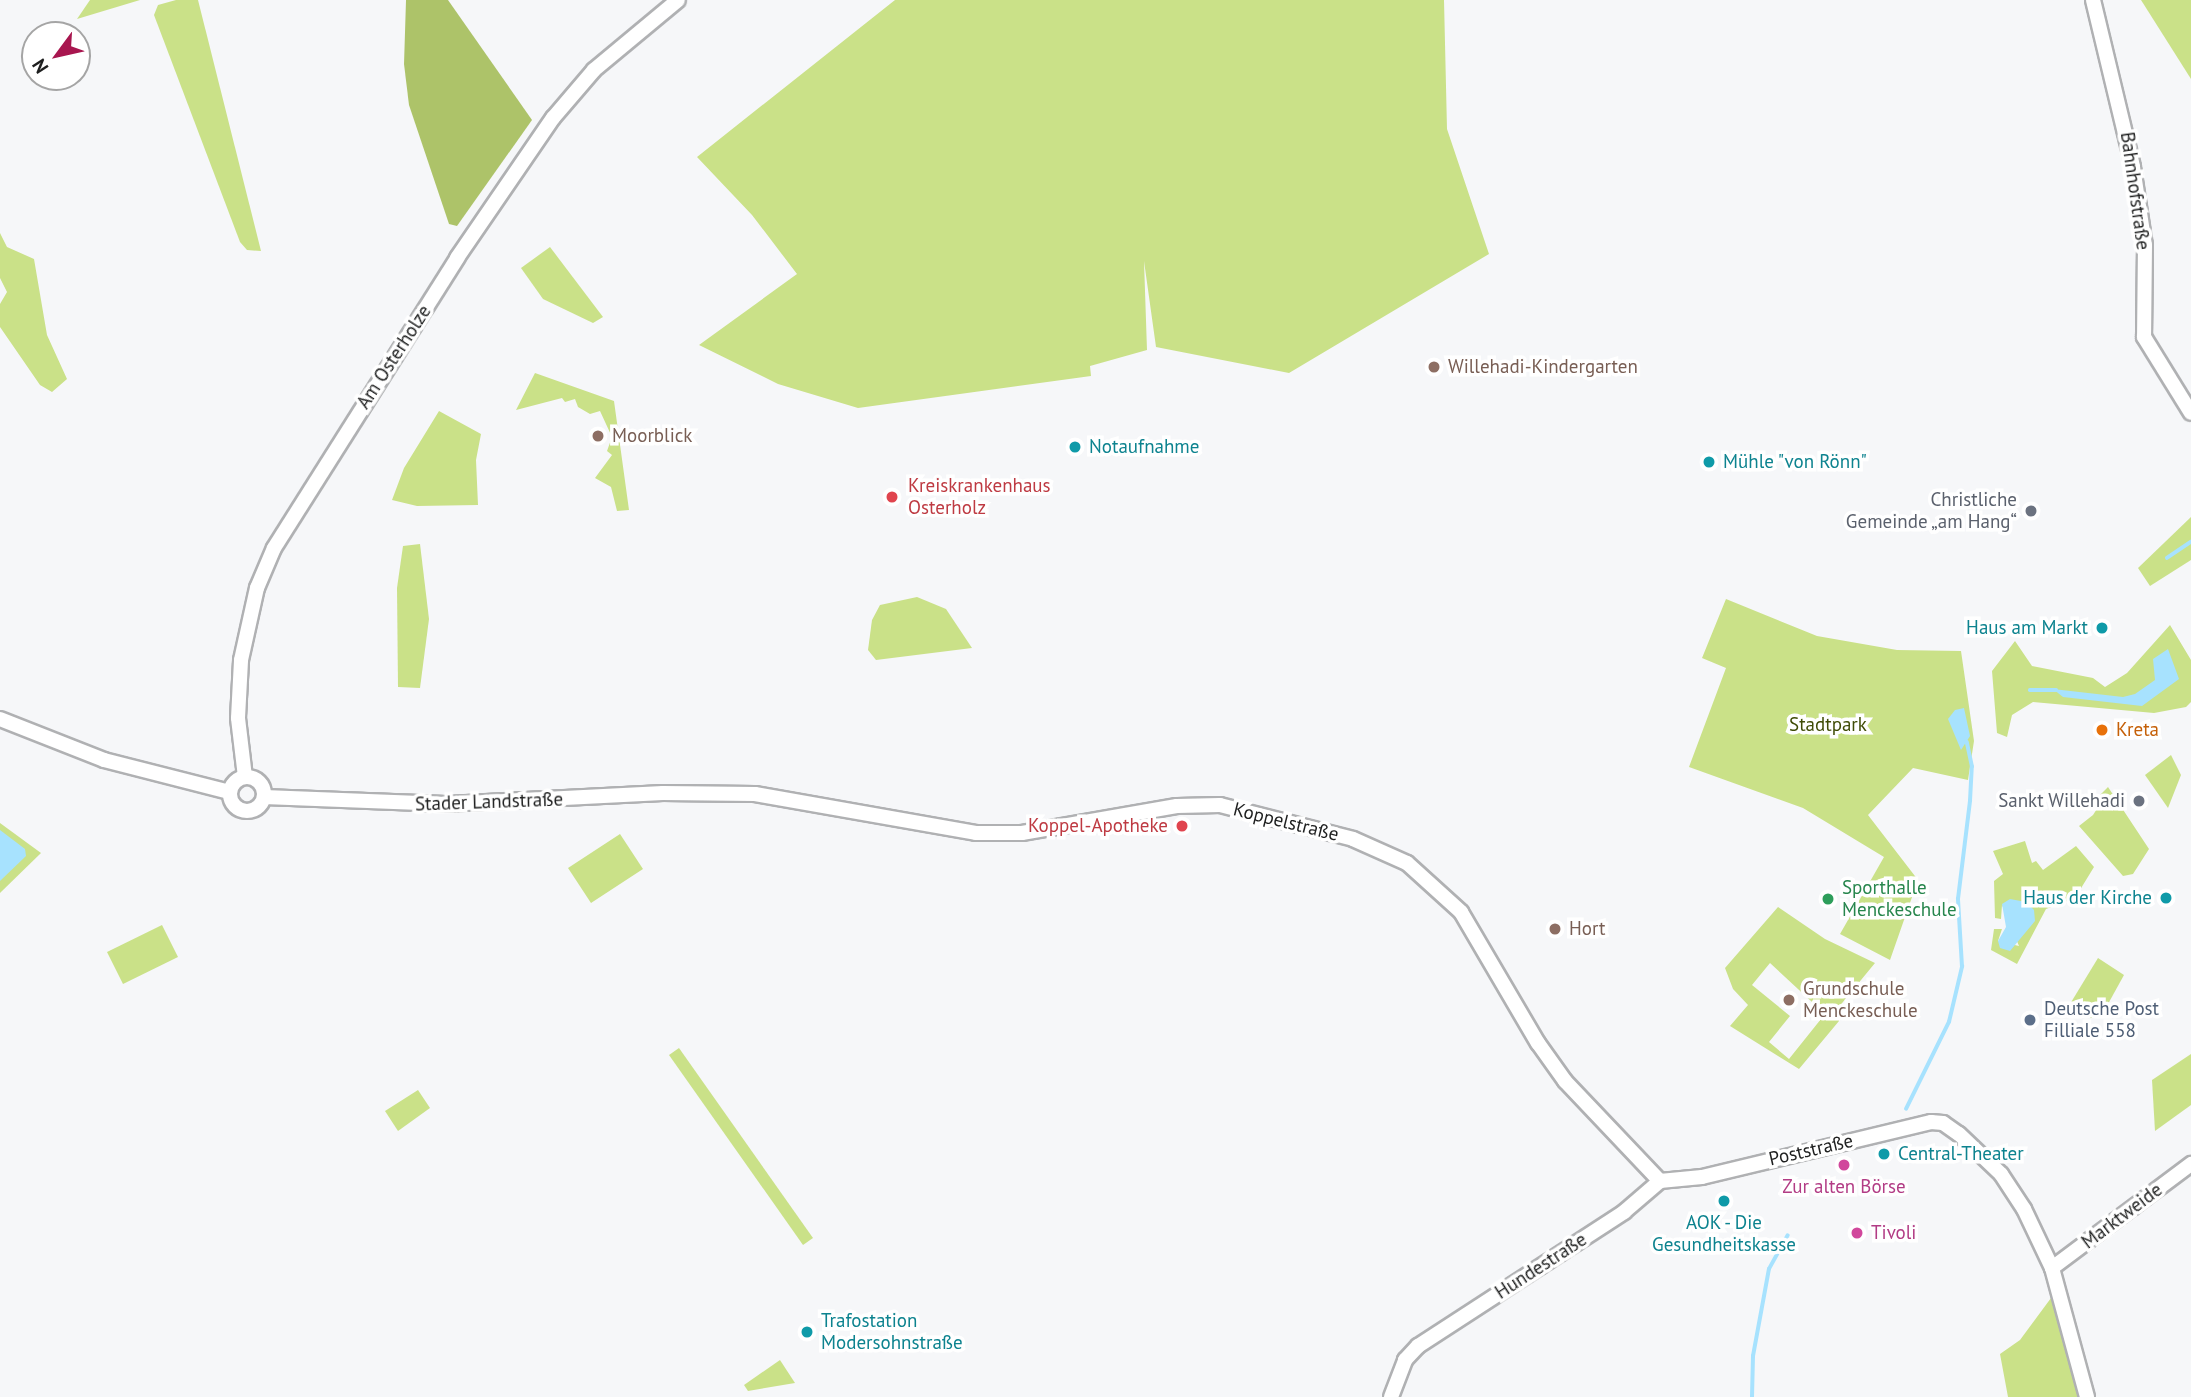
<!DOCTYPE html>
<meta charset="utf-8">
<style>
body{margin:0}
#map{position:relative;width:2191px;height:1397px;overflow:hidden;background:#f6f7f9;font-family:"PT Sans",sans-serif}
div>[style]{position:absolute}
.green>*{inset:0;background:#cae188}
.forest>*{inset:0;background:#adc369}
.water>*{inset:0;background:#a7e2fe}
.stream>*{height:3.5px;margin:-1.75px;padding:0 1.75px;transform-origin:1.75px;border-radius:1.75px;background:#a7e2fe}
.roads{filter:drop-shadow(2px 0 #b0b1b3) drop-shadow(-2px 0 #b0b1b3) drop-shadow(0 2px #b0b1b3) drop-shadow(0 -2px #b0b1b3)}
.tertiary>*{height:14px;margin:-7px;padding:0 7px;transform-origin:7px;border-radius:7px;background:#fff}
.tertiary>.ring{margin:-7px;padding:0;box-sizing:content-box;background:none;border:14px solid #fff;border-radius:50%}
.dots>*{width:19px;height:19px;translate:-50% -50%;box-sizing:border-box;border:4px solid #fff;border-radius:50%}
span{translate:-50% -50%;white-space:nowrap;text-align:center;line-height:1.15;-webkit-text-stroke:7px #fff;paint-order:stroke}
.street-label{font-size:19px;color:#1e1f1f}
.education-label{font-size:19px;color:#785e54}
.left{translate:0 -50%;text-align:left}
.culture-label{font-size:19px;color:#0d838f}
.right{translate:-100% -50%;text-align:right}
.health-label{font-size:19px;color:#be3a42}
.worship-label{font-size:19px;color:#5b616d}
.park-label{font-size:19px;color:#3f4c06}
.food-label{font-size:19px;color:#c56008}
.leisure-label{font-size:19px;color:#27864d}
.service-label{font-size:19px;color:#4e5e75}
.hotel-label{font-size:19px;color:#b23c85}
.north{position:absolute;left:21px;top:21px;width:70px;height:70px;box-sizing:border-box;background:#fff;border:2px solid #a5a5a5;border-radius:50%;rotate:237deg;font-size:19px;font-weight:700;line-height:28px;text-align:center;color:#1e1f1f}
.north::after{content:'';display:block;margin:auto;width:24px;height:32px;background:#a8164f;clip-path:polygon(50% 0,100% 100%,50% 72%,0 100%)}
</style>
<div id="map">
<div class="green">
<div style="clip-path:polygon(90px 0,140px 0,77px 19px)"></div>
<div style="clip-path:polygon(176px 0,198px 0,261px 251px,247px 250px,240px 242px,154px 15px,158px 5px)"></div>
<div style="clip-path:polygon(895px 0,1444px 0,1447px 129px,1489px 254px,1289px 373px,1156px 347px,1144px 261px,1147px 350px,1090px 366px,1091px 376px,858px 408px,778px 384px,699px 345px,797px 274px,752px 215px,697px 157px)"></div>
<div style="clip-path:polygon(2141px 0,2191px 0,2191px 79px)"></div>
<div style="clip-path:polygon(0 233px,7px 247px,34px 259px,47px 335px,67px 379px,52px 392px,40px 385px,0 327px,0 304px,7px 292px,0 278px)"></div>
<div style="clip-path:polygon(550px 247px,603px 317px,593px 323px,543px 299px,521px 268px)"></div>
<div style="clip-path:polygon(535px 373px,614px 401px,629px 510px,617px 511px,611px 487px,595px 478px,612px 455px,607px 451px,612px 437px,600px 411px,590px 414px,578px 407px,575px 399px,565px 402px,562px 398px,516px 410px)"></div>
<div style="clip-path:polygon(439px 411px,481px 434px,476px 460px,478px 505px,417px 506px,392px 500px,404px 468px)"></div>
<div style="clip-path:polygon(2191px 517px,2191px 560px,2150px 586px,2138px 568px)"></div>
<div style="clip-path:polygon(420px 544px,429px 619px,420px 688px,398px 687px,397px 588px,403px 546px)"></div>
<div style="clip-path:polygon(917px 597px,946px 609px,972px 648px,876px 660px,868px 650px,872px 620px,880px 605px)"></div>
<div style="clip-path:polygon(1726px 599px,1817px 636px,1897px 650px,1961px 651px,1974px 741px,1968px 780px,1913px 768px,1868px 815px,1918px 880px,1890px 960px,1840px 934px,1884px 857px,1803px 808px,1689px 767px,1726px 668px,1702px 658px)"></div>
<div style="clip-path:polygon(2170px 625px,2191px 660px,2191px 702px,2186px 707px,2154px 713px,2033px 702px,2012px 715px,2007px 737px,1997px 733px,1992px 671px,2015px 641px,2032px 666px,2093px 678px,2105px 687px,2127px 673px)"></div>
<div style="clip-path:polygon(2171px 755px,2181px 775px,2168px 808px,2145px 775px)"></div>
<div style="clip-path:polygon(2108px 787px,2149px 849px,2133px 874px,2123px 876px,2079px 826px,2093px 815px,2102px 801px,2098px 797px)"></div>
<div style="clip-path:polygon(0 823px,41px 853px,0 893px)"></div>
<div style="clip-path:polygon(620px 834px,643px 869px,591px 903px,568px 868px)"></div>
<div style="clip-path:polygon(2025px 841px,2032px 863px,2036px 861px,2043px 870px,2076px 846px,2094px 867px,2075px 898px,2046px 909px,2017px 964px,1991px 950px,1994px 929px,2002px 929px,1998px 941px,2019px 946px,2002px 905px,2001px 919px,1995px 918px,1994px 881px,2003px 874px,1993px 851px)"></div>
<div style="clip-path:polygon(evenodd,1778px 907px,1825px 939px,1875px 963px,1838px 1008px,1839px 1021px,1799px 1069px,1730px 1026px,1748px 1005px,1733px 989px,1725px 968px,1778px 907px,1770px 963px,1825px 1014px,1789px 1059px,1769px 1042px,1790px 1016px,1752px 985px,1770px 963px)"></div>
<div style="clip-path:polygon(162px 925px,178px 957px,123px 984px,107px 952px)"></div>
<div style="clip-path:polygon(2098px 958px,2124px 975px,2108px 1004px,2091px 1018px,2070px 1004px)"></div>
<div style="clip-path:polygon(679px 1048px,813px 1238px,803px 1245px,669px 1055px)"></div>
<div style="clip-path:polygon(2191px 1054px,2191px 1105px,2155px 1131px,2152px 1080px)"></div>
<div style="clip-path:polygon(418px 1090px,430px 1108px,398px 1131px,385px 1111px)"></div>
<div style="clip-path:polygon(2051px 1298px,2063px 1327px,2078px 1397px,2008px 1397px,2000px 1354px,2020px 1340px)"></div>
<div style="clip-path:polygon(780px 1360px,795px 1383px,748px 1391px,744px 1385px)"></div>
</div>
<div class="forest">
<div style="clip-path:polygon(406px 0,448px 0,532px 120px,457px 226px,449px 224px,409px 105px,404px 64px)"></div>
</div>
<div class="water">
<div style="clip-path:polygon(2168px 649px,2179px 679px,2142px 706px,2063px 697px,2053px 689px,2123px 697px,2135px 694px,2155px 680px,2153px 659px)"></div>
<div style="clip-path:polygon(1964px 708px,1970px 736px,1961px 750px,1948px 719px,1955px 710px)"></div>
<div style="clip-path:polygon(0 830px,25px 849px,26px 856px,0 881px)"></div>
<div style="clip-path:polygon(2010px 899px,2026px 902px,2034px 910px,2035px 921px,2010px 951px,2000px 948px,1998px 941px,2006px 927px,2002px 904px)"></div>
</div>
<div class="stream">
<div style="left:2167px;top:558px;width:29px;rotate:-34deg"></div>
<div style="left:2030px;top:690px;width:26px"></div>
<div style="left:1906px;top:1109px;width:97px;rotate:-63.7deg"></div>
<div style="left:1949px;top:1022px;width:57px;rotate:-76.7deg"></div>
<div style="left:1962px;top:967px;width:68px;rotate:-93.4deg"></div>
<div style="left:1958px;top:899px;width:99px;rotate:-83deg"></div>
<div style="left:1970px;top:801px;width:34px;rotate:-87deg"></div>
<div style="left:1972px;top:767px;width:25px;rotate:-102deg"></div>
<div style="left:1752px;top:1397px;width:41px;rotate:-88.6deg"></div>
<div style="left:1753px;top:1356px;width:88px;rotate:-79.6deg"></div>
<div style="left:1769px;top:1269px;width:38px;rotate:-61deg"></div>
</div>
<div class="roads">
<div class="tertiary">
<div style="left:2093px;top:0;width:172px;rotate:76.5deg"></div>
<div style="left:2133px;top:167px;width:79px;rotate:81.3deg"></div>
<div style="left:2145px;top:245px;width:92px;rotate:90.6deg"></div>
<div style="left:2144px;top:337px;width:89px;rotate:58.3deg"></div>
<div style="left:0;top:719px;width:112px;rotate:21.5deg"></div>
<div style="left:104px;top:760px;width:130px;rotate:14.3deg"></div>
<div class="ring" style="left:230px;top:777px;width:20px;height:20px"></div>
<div style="left:245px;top:777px;width:59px;rotate:-96.8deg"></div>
<div style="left:238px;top:718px;width:58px;rotate:-87deg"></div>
<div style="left:241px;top:660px;width:74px;rotate:-77.5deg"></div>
<div style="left:257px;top:588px;width:43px;rotate:-67deg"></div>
<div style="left:274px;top:548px;width:343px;rotate:-57.7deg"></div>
<div style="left:457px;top:258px;width:170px;rotate:-55.6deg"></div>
<div style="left:553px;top:118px;width:63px;rotate:-49.5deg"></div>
<div style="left:594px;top:70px;width:109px;rotate:-39.8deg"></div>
<div style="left:264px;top:797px;width:182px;rotate:2.2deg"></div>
<div style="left:446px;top:804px;width:217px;rotate:-2.9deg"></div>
<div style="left:663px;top:793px;width:92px;rotate:0.6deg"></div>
<div style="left:755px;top:794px;width:224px;rotate:10deg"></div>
<div style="left:976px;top:833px;width:46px"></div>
<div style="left:1022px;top:833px;width:157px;rotate:-9.9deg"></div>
<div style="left:1177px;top:806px;width:43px;rotate:-1.3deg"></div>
<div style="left:1220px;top:805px;width:137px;rotate:14.3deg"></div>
<div style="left:1353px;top:839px;width:59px;rotate:24deg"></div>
<div style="left:1407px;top:863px;width:73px;rotate:42.2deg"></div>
<div style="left:1461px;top:912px;width:152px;rotate:59.6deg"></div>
<div style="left:1538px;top:1043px;width:47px;rotate:54.6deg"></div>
<div style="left:1565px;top:1081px;width:138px;rotate:46.5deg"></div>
<div style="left:1660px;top:1181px;width:42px;rotate:-5.4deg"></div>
<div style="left:1702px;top:1177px;width:236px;rotate:-13.5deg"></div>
<div style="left:1931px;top:1122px;width:12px;rotate:5deg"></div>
<div style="left:1943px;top:1123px;width:19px;rotate:35deg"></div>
<div style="left:1959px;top:1134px;width:58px;rotate:43.6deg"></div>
<div style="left:2001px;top:1174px;width:42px;rotate:56.7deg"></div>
<div style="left:2024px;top:1209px;width:65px;rotate:64.6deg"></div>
<div style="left:2052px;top:1268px;width:134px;rotate:74.8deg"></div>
<div style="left:2052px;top:1268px;width:174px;rotate:-36.8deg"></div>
<div style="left:1391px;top:1397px;width:40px;rotate:-69deg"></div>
<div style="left:1405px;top:1360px;width:19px;rotate:-47deg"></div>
<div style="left:1418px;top:1346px;width:246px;rotate:-33deg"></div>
<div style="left:1624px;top:1212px;width:48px;rotate:-40.7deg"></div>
</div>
</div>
<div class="dots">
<div style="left:1434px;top:367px;background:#8d6e63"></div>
<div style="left:598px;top:436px;background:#8d6e63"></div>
<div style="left:1075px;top:447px;background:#0f9aa8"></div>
<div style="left:1709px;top:462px;background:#0f9aa8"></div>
<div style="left:892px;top:497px;background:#e0444e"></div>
<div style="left:2031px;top:511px;background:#6b7280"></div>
<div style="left:2102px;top:628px;background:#0f9aa8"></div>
<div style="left:2102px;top:730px;background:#e8710a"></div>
<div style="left:2139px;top:801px;background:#6b7280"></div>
<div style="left:1182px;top:826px;background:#e0444e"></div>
<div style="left:2166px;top:898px;background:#0f9aa8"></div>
<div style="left:1828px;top:899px;background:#2e9e5b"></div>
<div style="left:1555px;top:929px;background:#8d6e63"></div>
<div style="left:1789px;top:1000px;background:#8d6e63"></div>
<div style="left:2030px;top:1020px;background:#5c6f8a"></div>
<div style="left:1884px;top:1154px;background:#0f9aa8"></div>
<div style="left:1844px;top:1165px;background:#d1479c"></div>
<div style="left:1724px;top:1201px;background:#0f9aa8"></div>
<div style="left:1857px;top:1233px;background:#d1479c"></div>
<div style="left:807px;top:1332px;background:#0f9aa8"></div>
</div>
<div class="street-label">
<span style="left:2135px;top:191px;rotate:82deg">Bahnhofstraße</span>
<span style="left:394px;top:357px;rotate:-57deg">Am Osterholze</span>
<span style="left:489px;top:802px;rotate:-2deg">Stader Landstraße</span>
<span style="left:1286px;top:822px;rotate:14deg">Koppelstraße</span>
<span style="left:1811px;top:1150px;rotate:-13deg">Poststraße</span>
<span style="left:2122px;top:1216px;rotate:-37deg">Marktweide</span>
<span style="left:1541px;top:1266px;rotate:-33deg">Hundestraße</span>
</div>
<div class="education-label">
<span class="left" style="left:1448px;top:367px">Willehadi-Kindergarten</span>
<span class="left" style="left:612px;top:436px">Moorblick</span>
<span class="left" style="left:1569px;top:929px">Hort</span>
<span class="left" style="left:1803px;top:1000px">Grundschule<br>Menckeschule</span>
</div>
<div class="culture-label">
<span class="left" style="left:1089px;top:447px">Notaufnahme</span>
<span class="left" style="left:1723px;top:462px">Mühle "von Rönn"</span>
<span class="right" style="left:2088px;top:628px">Haus am Markt</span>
<span class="right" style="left:2152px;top:898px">Haus der Kirche</span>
<span class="left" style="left:1898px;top:1154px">Central-Theater</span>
<span style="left:1724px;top:1234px">AOK - Die<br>Gesundheitskasse</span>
<span class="left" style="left:821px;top:1332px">Trafostation<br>Modersohnstraße</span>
</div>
<div class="health-label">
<span class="left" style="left:908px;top:497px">Kreiskrankenhaus<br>Osterholz</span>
<span class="right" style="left:1168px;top:826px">Koppel-Apotheke</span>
</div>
<div class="worship-label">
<span class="right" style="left:2017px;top:511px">Christliche<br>Gemeinde „am Hang“</span>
<span class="right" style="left:2125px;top:801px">Sankt Willehadi</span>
</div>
<div class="park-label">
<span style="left:1828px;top:725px">Stadtpark</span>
</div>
<div class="food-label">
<span class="left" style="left:2116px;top:730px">Kreta</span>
</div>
<div class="leisure-label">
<span class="left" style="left:1842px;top:899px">Sporthalle<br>Menckeschule</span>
</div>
<div class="service-label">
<span class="left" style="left:2044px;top:1020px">Deutsche Post<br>Filliale 558</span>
</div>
<div class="hotel-label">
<span style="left:1844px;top:1187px">Zur alten Börse</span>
<span class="left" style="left:1871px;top:1233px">Tivoli</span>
</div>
<div class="north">N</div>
</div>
